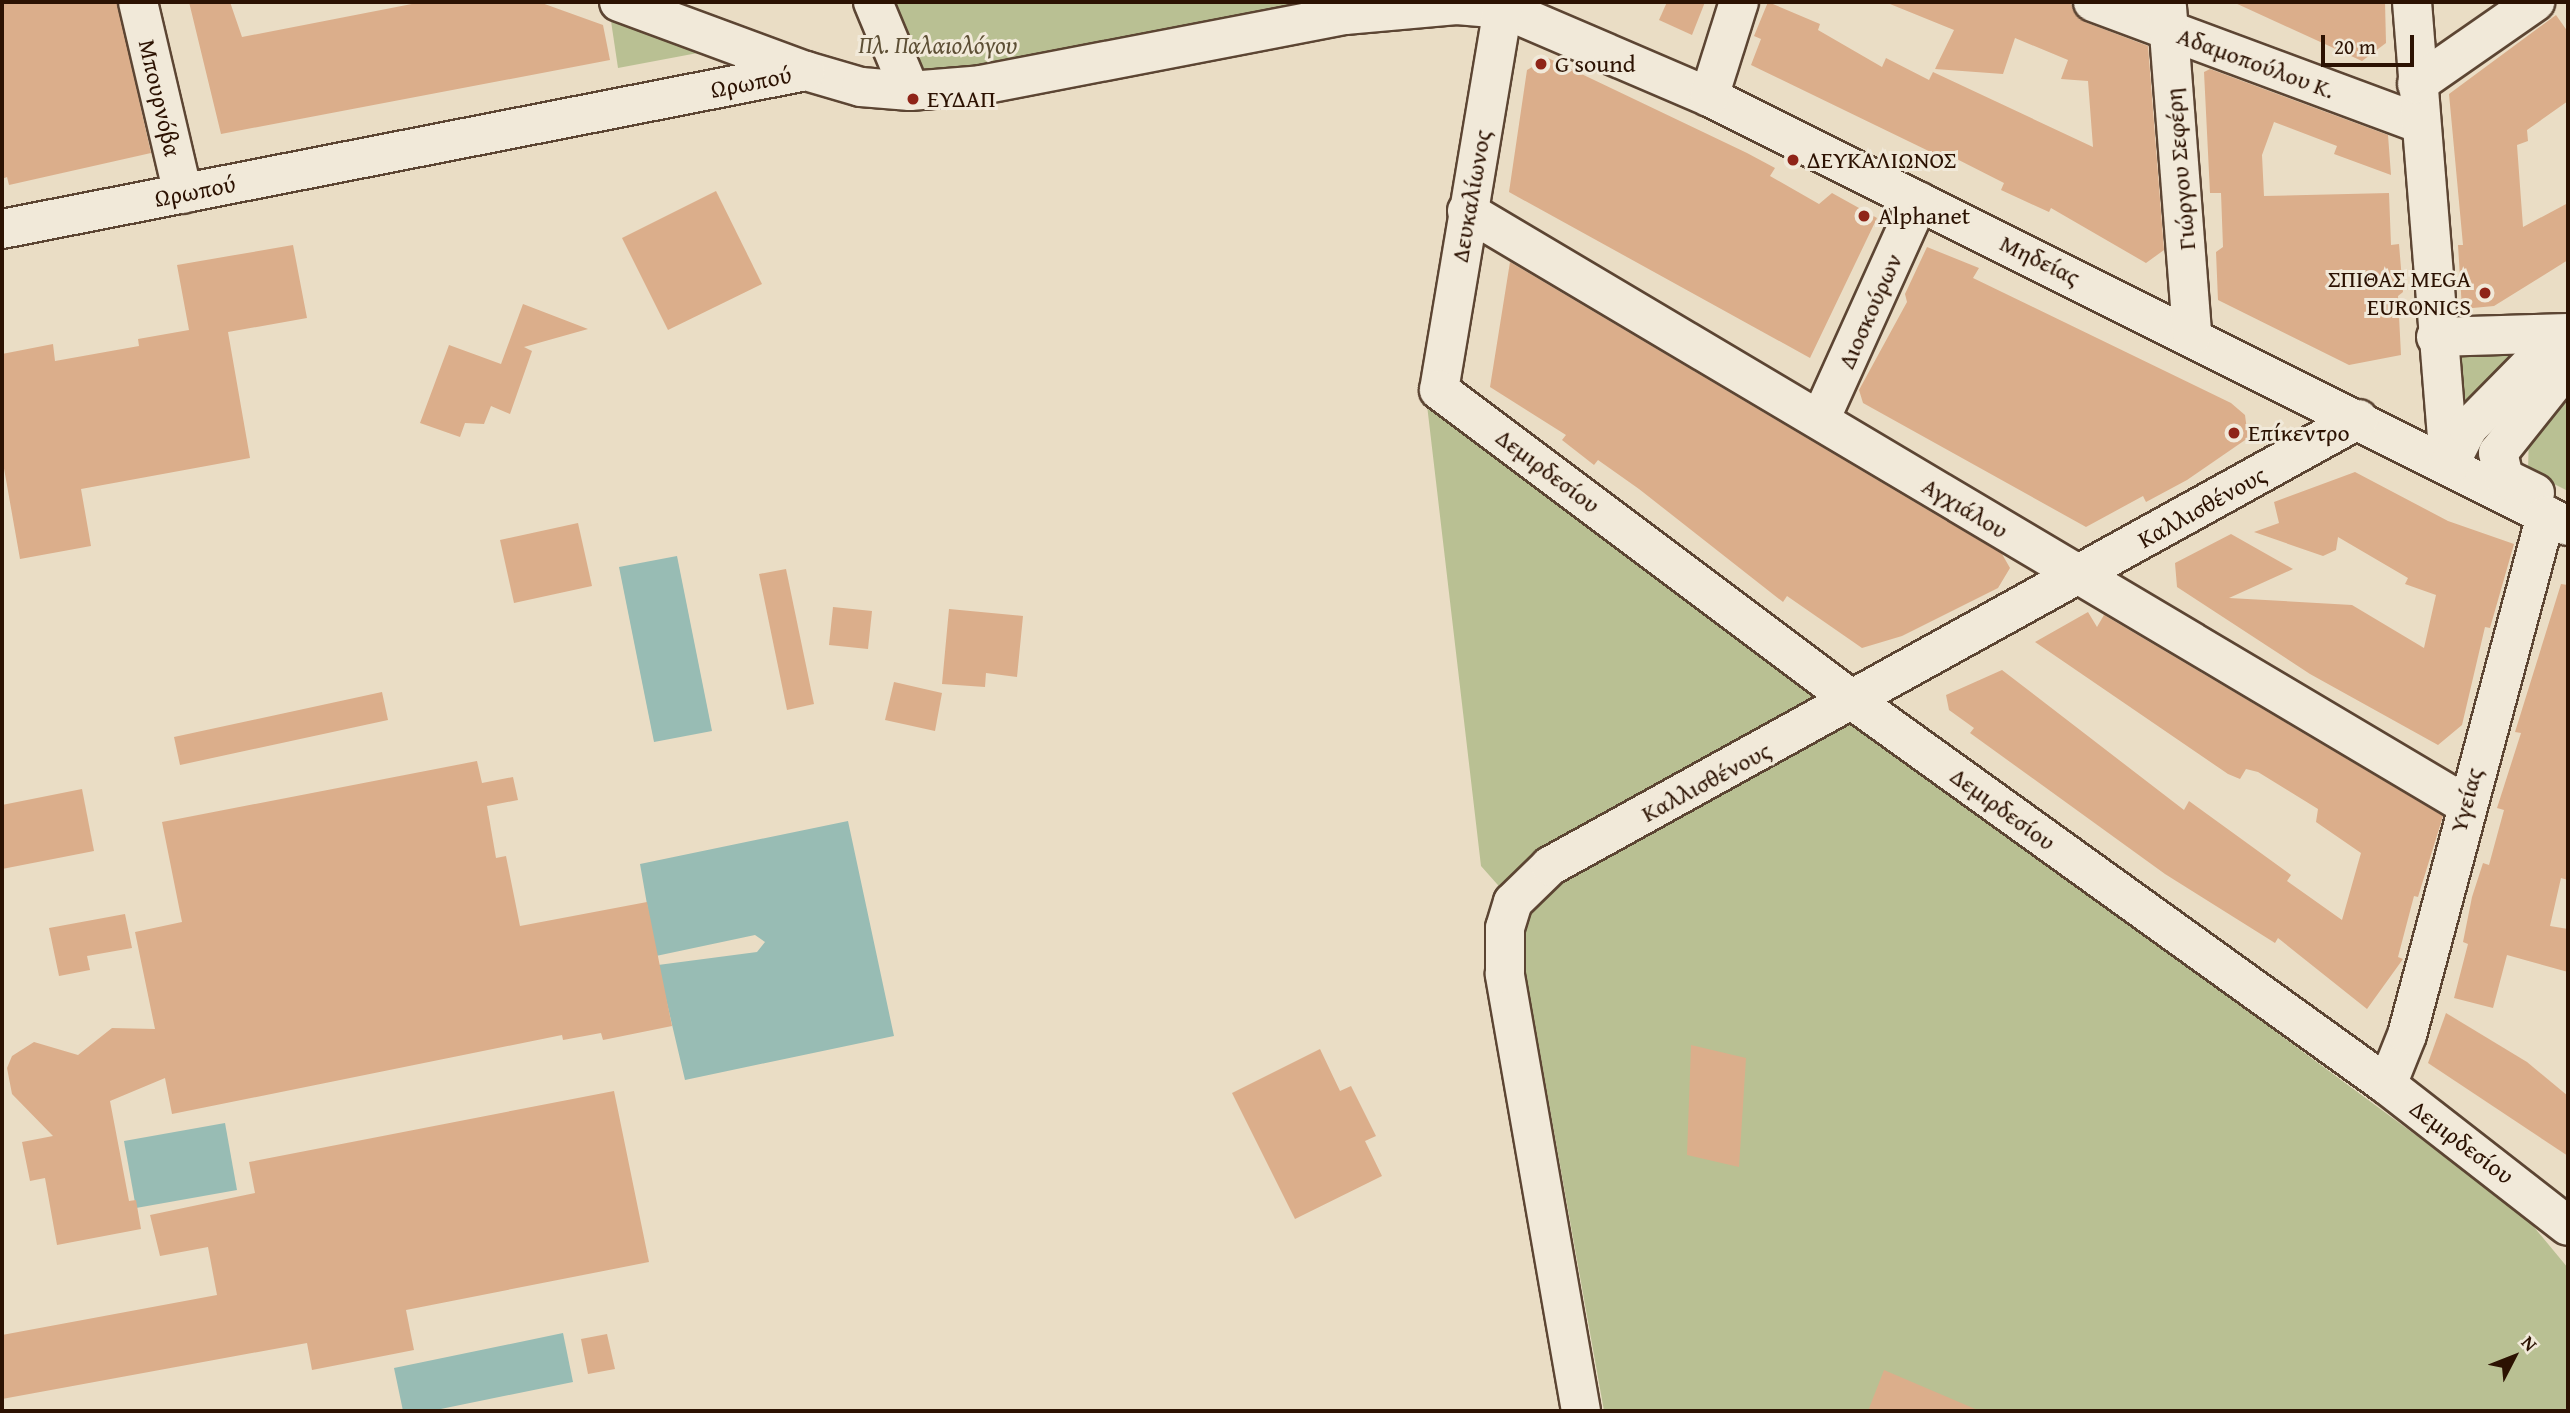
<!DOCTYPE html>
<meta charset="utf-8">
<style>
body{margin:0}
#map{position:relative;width:2570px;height:1413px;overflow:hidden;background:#eaddc5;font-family:"Gentium Book Plus",serif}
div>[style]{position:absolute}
.green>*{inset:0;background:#b9c093}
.water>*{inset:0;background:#98bcb4}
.building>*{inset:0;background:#dbae8b}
.roads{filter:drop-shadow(2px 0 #5c4533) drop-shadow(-2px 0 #5c4533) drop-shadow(0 2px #5c4533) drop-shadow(0 -2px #5c4533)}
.minor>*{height:38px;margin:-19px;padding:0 19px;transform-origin:19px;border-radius:19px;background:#f1e9d9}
.dots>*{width:19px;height:19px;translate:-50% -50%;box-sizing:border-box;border:4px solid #f1e9d9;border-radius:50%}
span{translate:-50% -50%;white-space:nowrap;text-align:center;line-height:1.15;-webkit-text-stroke:6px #f1e9d9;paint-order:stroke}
.park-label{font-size:24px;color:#5d4f35;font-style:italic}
.street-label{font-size:24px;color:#2c1202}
.poi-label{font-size:24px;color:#2c1202}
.left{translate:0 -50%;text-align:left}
.right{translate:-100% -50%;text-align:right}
.frame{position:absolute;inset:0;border:4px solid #2c1202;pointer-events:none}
.north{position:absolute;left:2479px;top:1322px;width:70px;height:70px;-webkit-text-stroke:5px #f1e9d9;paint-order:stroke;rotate:48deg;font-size:19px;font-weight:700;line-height:28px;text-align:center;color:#2c1202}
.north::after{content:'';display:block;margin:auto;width:24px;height:32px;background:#2c1202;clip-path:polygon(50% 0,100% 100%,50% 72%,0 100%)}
.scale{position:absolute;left:2321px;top:35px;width:93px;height:32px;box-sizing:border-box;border:4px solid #2c1202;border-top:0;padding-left:9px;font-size:21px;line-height:24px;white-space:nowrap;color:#2c1202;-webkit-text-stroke:5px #f1e9d9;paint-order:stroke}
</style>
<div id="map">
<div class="green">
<div style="clip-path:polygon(873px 2px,1503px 2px,910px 91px)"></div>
<div style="clip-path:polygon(611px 21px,703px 52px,618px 68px)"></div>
<div style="clip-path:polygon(2528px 344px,2459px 426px,2452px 353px)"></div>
<div style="clip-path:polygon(2568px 390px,2568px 491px,2528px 471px,2529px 432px)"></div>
<div style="clip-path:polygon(1427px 405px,2524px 1215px,2568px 1268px,2568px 1411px,1604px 1411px,1513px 902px,1481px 866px)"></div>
</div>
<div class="water">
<div style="clip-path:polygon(677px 556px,712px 731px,654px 742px,619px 567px)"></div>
<div style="clip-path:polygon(848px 821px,894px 1036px,685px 1080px,658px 965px,757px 952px,765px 942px,755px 935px,656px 956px,640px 864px)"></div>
<div style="clip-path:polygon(225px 1123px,237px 1190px,136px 1208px,124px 1141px)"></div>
<div style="clip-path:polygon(563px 1333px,573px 1382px,431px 1411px,403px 1411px,394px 1368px)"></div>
</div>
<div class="building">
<div style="clip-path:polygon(2px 2px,117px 2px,151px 153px,9px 185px,7px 177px,2px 179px)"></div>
<div style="clip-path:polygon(189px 2px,230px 2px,242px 37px,422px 2px,539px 2px,603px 25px,610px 60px,221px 134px)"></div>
<div style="clip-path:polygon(1667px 2px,1705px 2px,1692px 35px,1659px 20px)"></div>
<div style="clip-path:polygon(1768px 2px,1820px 24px,1818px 30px,1882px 67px,1886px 58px,1929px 80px,1933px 72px,2093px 147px,2088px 81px,2061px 79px,2068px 60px,2015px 38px,2003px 74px,1935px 69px,1954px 30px,1885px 2px,2069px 2px,2085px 22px,2148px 46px,2164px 250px,2146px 263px,2051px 208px,2049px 212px,2001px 190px,2004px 183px,1943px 152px,1941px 157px,1751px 65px,1761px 39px,1754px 36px)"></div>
<div style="clip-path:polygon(2233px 2px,2385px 2px,2386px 43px,2362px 61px)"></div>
<div style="clip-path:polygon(2556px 15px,2568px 32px,2568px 101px,2527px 130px,2528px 141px,2517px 145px,2523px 227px,2568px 203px,2568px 260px,2494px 306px,2462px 309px,2458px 245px,2463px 245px,2449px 94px)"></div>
<div style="clip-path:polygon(1548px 58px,1747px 153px,1775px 168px,1770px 176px,1819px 204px,1832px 193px,1877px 218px,1810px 358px,1509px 192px,1527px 70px)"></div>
<div style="clip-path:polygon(2210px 69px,2388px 135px,2391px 175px,2334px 154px,2337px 146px,2274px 122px,2262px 155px,2264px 196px,2389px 193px,2391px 245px,2399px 244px,2403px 292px,2398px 296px,2401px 355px,2349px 365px,2218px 300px,2216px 252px,2223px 247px,2221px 193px,2210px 193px,2204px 72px)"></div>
<div style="clip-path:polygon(716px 191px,762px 284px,668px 330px,622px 238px)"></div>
<div style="clip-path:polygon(293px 245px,307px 318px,228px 332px,250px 458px,81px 489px,91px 546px,20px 559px,2px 457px,2px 354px,53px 344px,55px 361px,139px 346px,138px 339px,189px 330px,177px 265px)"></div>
<div style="clip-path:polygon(1927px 247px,1979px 268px,1973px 278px,2231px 403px,2245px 415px,2248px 438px,2187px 480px,2146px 502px,2143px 496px,2086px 527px,1863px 403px,1859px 390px,1907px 302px,1905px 294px)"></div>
<div style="clip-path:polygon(1510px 262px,2002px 554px,2010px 568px,1998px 588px,1902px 636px,1862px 648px,1787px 596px,1783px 602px,1639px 489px,1598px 460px,1594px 465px,1562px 440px,1566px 435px,1490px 387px)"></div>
<div style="clip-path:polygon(523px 304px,588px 329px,524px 347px,532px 351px,510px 414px,491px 406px,484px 424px,465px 423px,460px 437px,420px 423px,449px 345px,501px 364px)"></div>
<div style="clip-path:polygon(2355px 472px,2448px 521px,2514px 544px,2490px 628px,2485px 627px,2462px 725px,2438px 745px,2310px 674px,2177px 587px,2175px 563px,2231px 534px,2293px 569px,2229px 598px,2352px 605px,2424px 648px,2436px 595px,2405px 584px,2408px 578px,2338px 537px,2336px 550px,2323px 556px,2254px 532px,2279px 523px,2274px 502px)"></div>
<div style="clip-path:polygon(578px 523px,592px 586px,514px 603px,500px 540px)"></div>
<div style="clip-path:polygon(786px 569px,814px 704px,787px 710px,759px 574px)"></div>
<div style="clip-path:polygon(2561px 584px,2568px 585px,2568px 880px,2561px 878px,2550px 926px,2568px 929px,2568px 972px,2507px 955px,2493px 1008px,2454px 998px,2468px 944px,2463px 942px,2472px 897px,2483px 863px,2489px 865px,2504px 810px,2497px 808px,2521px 733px,2515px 732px)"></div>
<div style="clip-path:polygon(833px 607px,872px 611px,868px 649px,829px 645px)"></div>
<div style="clip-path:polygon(949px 609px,1023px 616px,1017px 677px,986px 673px,985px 687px,942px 684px)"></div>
<div style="clip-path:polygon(2088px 612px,2097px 627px,2104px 615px,2443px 816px,2418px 897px,2414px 896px,2398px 957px,2403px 959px,2367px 1009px,2278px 938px,2275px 943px,2165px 874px,1970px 733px,1974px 728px,1949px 710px,1946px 695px,2002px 670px,2184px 810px,2189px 801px,2291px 875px,2287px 881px,2342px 920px,2361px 853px,2316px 822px,2318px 809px,2258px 772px,2246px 769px,2240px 779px,2228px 774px,2035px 642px)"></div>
<div style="clip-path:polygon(894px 682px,942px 693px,935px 731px,885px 720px)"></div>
<div style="clip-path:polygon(382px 692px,388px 720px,180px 765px,174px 737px)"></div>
<div style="clip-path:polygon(477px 761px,482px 783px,513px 777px,518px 800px,487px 806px,496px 858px,506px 856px,520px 926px,647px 902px,672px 1026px,603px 1040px,601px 1033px,563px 1040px,562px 1035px,172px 1114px,165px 1078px,110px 1101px,129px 1201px,136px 1200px,141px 1229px,57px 1245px,45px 1178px,30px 1181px,22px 1142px,53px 1136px,12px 1094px,7px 1068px,12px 1056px,34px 1042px,78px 1055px,112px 1028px,155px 1029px,135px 932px,182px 922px,162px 822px)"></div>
<div style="clip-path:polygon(82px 789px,94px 851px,2px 869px,2px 805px)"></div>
<div style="clip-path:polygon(125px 914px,132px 948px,87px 956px,90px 970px,59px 976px,49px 928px)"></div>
<div style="clip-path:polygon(2446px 1013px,2527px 1062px,2568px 1096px,2568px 1156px,2428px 1063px)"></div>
<div style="clip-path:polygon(1691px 1045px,1746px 1058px,1739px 1167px,1687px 1155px)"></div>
<div style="clip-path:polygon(1320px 1049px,1340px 1091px,1351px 1086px,1376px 1136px,1365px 1141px,1382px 1176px,1295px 1219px,1232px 1093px)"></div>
<div style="clip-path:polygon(614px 1091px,649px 1262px,406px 1310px,414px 1350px,312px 1370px,307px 1343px,2px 1399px,2px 1335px,217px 1295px,208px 1247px,160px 1256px,150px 1215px,255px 1193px,249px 1162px)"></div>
<div style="clip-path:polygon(607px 1334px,615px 1369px,588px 1374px,581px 1339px)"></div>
<div style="clip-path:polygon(1884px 1370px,1980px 1411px,1868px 1411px)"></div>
</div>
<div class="roads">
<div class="minor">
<div style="left:138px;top:2px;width:197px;rotate:76.8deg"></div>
<div style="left:619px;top:2px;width:199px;rotate:20.3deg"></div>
<div style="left:806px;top:71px;width:57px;rotate:16.2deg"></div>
<div style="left:861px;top:87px;width:49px;rotate:4.7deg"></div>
<div style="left:910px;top:91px;width:71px;rotate:-4.8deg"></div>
<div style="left:981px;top:85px;width:371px;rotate:-10.9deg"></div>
<div style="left:1345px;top:15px;width:112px;rotate:-5.1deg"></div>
<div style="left:1457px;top:5px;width:47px;rotate:4.9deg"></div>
<div style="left:1504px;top:9px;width:223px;rotate:23.2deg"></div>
<div style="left:1709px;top:97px;width:960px;rotate:26.54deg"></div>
<div style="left:873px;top:2px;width:96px;rotate:67.4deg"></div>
<div style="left:1504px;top:2px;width:393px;rotate:99.5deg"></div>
<div style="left:1439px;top:390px;width:520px;rotate:36.87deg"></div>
<div style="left:1855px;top:702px;width:656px;rotate:35.75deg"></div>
<div style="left:2387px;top:1085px;width:229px;rotate:37.9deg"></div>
<div style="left:2093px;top:2px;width:348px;rotate:20.4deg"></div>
<div style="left:2412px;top:2px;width:464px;rotate:85.4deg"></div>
<div style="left:2167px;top:7px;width:329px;rotate:85.6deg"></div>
<div style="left:2417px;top:84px;width:144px;rotate:-34.8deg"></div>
<div style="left:1709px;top:97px;width:100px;rotate:-72.5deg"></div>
<div style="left:1467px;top:211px;width:1161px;rotate:30.72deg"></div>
<div style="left:2px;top:229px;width:819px;rotate:-11.12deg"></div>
<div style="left:2436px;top:337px;width:132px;rotate:-1.7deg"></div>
<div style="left:1820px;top:420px;width:240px;rotate:-65.7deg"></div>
<div style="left:2449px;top:465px;width:42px;rotate:-62.8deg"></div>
<div style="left:2468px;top:428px;width:108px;rotate:-45.4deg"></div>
<div style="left:2544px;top:351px;width:28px;rotate:-32deg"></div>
<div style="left:2535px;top:493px;width:34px;rotate:-154deg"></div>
<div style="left:2504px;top:478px;width:26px;rotate:-103deg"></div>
<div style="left:2498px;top:453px;width:112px;rotate:-51.5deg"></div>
<div style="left:2387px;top:1085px;width:54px;rotate:-68.2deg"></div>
<div style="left:2407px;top:1035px;width:538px;rotate:-75.03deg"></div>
<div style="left:1581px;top:1411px;width:444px;rotate:-99.9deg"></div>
<div style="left:1505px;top:974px;width:46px;rotate:-90deg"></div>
<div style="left:1505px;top:928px;width:27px;rotate:-73deg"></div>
<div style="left:1513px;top:902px;width:52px;rotate:-44.2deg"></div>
<div style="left:1550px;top:866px;width:924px;rotate:-28.92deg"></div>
</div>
</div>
<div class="dots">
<div style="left:1541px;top:64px;background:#8f2418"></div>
<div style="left:913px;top:99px;background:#8f2418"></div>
<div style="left:1793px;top:160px;background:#8f2418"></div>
<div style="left:1864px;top:216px;background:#8f2418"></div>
<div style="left:2485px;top:293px;background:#8f2418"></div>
<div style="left:2234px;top:433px;background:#8f2418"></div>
</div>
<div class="park-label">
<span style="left:938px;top:45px">Πλ. Παλαιολόγου</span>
</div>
<div class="street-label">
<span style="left:2256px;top:63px;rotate:20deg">Αδαμοπούλου Κ.</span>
<span style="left:751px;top:82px;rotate:-11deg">Ωρωπού</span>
<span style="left:160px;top:98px;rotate:77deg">Μπουρνόβα</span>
<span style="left:2180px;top:169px;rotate:-95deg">Γιώργου Σεφέρη</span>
<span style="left:195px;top:191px;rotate:-11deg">Ωρωπού</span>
<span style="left:1471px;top:196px;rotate:-80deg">Δευκαλίωνος</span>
<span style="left:2040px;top:260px;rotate:26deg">Μηδείας</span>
<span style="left:1870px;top:311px;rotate:-66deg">Διοσκούρων</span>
<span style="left:1548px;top:471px;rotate:37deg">Δεμιρδεσίου</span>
<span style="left:2202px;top:507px;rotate:-29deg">Καλλισθένους</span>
<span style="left:1965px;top:508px;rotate:31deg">Αγχιάλου</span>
<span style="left:1706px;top:782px;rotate:-28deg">Καλλισθένους</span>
<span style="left:2466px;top:800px;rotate:-75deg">Υγείας</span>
<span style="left:2003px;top:809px;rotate:36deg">Δεμιρδεσίου</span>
<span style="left:2462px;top:1142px;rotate:37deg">Δεμιρδεσίου</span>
</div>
<div class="poi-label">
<span class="left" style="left:1555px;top:64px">G sound</span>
<span class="left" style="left:927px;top:99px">ΕΥΔΑΠ</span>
<span class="left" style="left:1807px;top:160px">ΔΕΥΚΑΛΙΩΝΟΣ</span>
<span class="left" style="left:1878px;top:216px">Alphanet</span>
<span class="right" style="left:2471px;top:293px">ΣΠΙΘΑΣ MEGA<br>EURONICS</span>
<span class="left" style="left:2248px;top:433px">Επίκεντρο</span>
</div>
<div class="frame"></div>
<div class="north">N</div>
<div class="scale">20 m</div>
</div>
